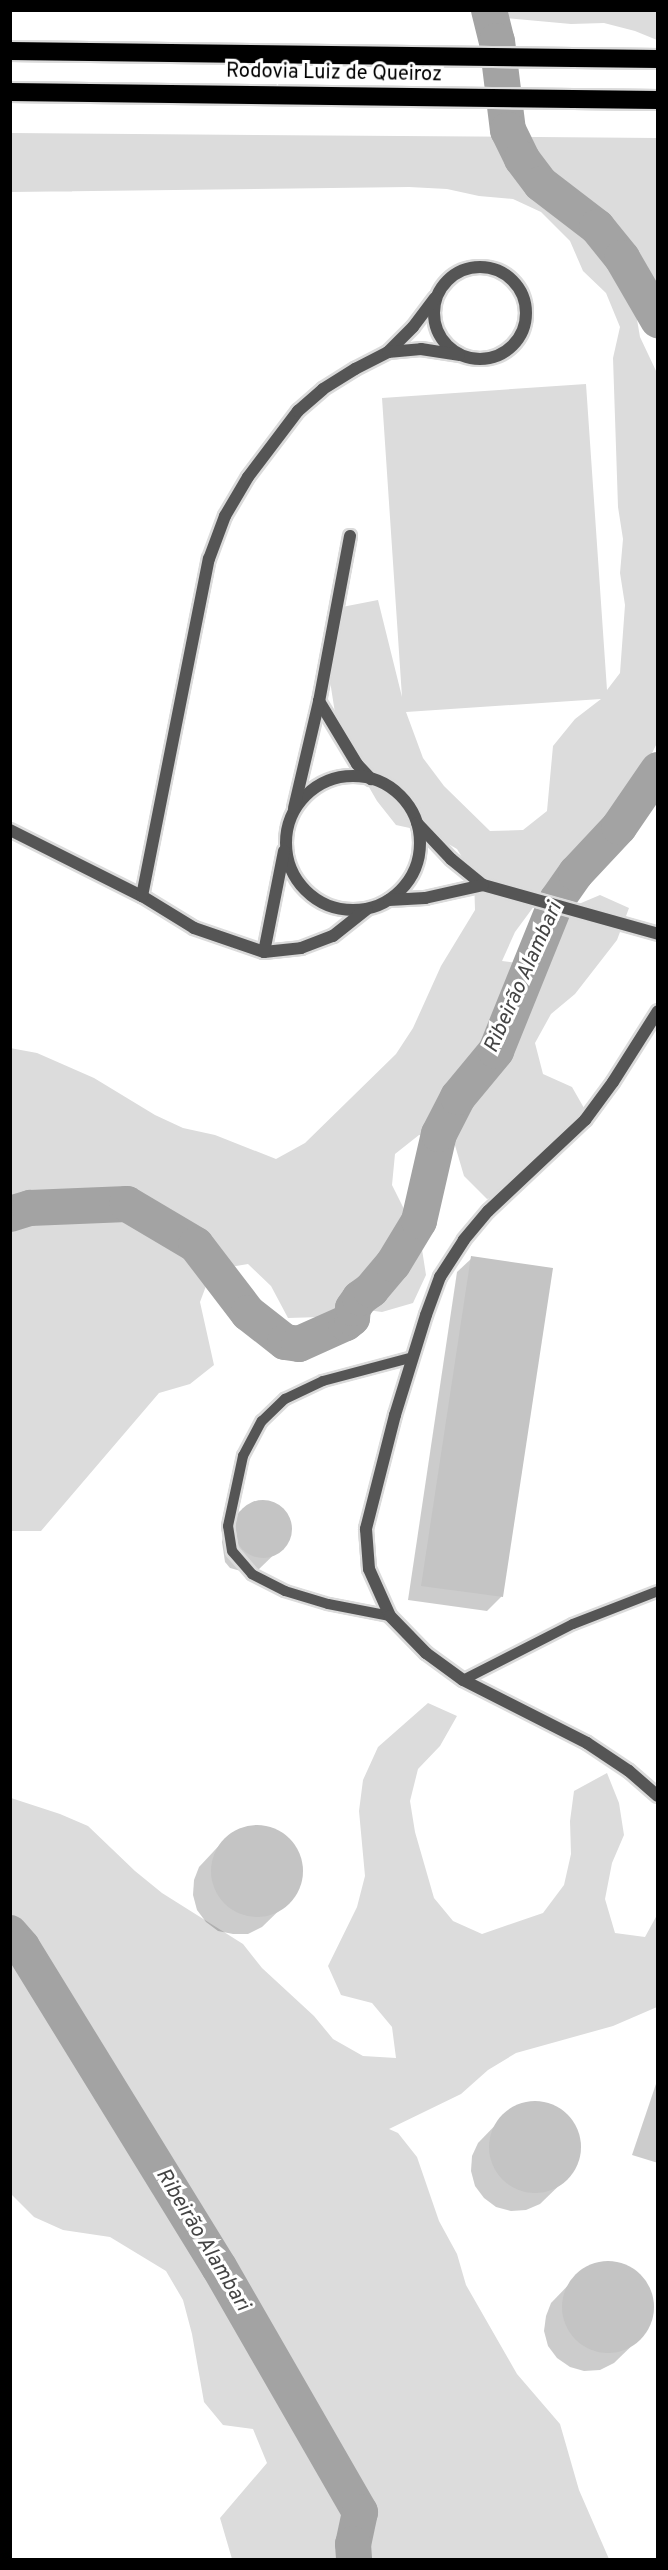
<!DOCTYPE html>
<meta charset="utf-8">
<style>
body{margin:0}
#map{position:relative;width:668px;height:2570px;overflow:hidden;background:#fff;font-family:Overpass,sans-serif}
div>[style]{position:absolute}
.green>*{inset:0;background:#dcdcdc}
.shadow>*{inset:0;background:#0003}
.river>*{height:36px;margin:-18px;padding:0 18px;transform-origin:18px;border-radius:18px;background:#a3a3a3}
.building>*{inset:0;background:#c4c4c4}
.round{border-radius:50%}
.roads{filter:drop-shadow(2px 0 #dbdbdb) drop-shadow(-2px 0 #dbdbdb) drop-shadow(0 2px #dbdbdb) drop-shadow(0 -2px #dbdbdb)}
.service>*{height:10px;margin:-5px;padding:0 5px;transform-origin:5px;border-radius:5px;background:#555}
.minor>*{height:12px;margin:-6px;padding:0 6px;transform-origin:6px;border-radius:6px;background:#555}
.minor>.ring{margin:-6px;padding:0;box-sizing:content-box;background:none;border:12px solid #555;border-radius:50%}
.motorway>*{height:18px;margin:-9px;padding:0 9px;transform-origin:9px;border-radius:9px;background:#000}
span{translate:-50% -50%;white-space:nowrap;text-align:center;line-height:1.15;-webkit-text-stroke:6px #fff;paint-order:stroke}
.street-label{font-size:20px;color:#000}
.water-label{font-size:21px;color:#444;font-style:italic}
.frame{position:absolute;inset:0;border:12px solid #000;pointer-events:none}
</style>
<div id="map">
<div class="green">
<div style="clip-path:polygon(468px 11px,657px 11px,657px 40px,635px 31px,604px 23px,571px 24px,506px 18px)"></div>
<div style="clip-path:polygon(evenodd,11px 133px,657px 138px,657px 283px,634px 302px,640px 337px,657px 373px,657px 743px,625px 809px,577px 860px,554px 879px,515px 932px,502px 961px,533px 965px,567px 909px,600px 895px,629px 908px,617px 940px,575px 994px,551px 1014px,535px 1043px,543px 1074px,572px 1087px,588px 1115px,518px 1190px,487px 1199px,464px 1176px,454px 1142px,419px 1135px,395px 1154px,392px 1185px,421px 1243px,426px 1275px,413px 1303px,382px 1312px,352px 1308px,321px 1317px,288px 1318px,271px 1286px,248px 1264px,212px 1270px,200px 1302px,214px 1365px,190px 1384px,159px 1393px,41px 1531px,11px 1531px,10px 1048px,37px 1053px,94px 1078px,155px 1115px,183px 1128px,215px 1135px,276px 1159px,305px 1143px,396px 1054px,413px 1028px,441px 966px,475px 910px,474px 877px,457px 849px,428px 832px,396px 825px,377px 801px,344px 744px,335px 713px,330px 681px,342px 607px,378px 600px,402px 697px,382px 398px,586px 384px,607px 690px,620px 673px,625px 605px,620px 573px,623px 539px,618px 507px,613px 358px,620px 327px,606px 293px,583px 271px,570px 241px,541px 212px,513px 199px,479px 196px,447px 189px,409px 187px,11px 192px,11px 133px,601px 699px,575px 719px,553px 746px,547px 811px,523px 830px,490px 831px,444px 786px,423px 758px,406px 712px,601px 699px)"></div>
<div style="clip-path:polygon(428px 1703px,457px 1716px,440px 1746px,418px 1769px,410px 1801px,415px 1832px,434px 1898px,453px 1921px,482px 1934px,543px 1913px,564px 1885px,571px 1854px,570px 1821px,574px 1791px,607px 1773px,619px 1803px,624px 1835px,612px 1863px,605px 1899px,615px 1933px,645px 1937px,657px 1915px,657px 2007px,613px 2026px,516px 2053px,488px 2070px,461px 2094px,389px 2129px,398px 2133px,417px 2157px,439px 2221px,457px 2254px,466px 2285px,517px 2374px,560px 2424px,579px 2490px,609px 2559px,232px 2559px,220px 2518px,267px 2463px,253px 2429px,223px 2425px,204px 2402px,192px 2334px,183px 2300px,166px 2271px,110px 2237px,63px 2230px,34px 2217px,11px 2194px,11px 1798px,60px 1814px,88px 1826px,135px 1871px,162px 1893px,243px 1944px,262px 1968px,314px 2016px,333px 2039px,363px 2056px,396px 2058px,392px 2027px,372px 2003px,341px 1995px,328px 1966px,357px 1907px,365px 1876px,359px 1811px,363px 1780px,378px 1747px)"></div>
</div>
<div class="shadow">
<div style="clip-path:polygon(472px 1258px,501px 1597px,487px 1611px,408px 1600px,457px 1272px)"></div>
<div style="clip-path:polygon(255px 1502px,273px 1504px,281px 1509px,289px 1525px,286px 1543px,257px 1571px,248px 1573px,230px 1568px,225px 1562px,222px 1542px,225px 1526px,240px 1511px)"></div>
<div style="clip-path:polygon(255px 1826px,269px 1828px,282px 1834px,292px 1843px,301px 1870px,299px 1884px,293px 1897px,262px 1927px,248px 1934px,233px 1934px,218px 1931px,206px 1922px,197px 1910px,193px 1895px,194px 1880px,199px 1867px,228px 1836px,241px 1829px)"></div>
<div style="clip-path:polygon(658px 2078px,658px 2163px,632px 2155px)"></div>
<div style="clip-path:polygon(533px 2103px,547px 2104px,560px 2110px,570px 2120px,577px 2132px,580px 2146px,578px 2160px,571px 2174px,540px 2204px,526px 2210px,511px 2211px,496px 2207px,484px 2198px,475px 2186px,471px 2171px,472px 2156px,478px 2143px,507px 2113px,519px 2106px)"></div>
<div style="clip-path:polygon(606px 2262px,621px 2264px,633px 2270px,644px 2279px,650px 2292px,653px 2306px,651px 2320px,644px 2334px,614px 2363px,600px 2370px,584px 2371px,570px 2367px,557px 2358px,548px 2346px,544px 2331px,546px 2316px,551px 2303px,580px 2273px)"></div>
</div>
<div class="river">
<div style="left:489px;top:10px;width:32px;rotate:76deg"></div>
<div style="left:497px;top:41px;width:90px;rotate:83deg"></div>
<div style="left:508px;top:130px;width:32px;rotate:64deg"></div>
<div style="left:522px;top:159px;width:31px;rotate:53deg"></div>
<div style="left:541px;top:184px;width:71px;rotate:37.5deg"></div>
<div style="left:597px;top:227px;width:40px;rotate:51deg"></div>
<div style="left:622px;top:258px;width:72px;rotate:59.9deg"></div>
<div style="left:10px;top:1214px;width:21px;rotate:-17deg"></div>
<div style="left:30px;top:1208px;width:97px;rotate:-2.4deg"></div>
<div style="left:127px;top:1204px;width:80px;rotate:30.7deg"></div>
<div style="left:196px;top:1245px;width:86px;rotate:52.6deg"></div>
<div style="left:248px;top:1313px;width:47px;rotate:38.1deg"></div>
<div style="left:285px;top:1342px;width:14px;rotate:8deg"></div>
<div style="left:299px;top:1344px;width:51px;rotate:-24.1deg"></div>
<div style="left:346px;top:1323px;width:8px;rotate:-40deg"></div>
<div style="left:352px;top:1318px;width:10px;rotate:-84deg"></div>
<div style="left:353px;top:1308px;width:12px;rotate:-55deg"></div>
<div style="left:360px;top:1298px;width:14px;rotate:-36deg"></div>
<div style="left:371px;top:1290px;width:34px;rotate:-50deg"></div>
<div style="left:393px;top:1264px;width:50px;rotate:-58.8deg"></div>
<div style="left:419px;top:1221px;width:89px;rotate:-77.1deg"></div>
<div style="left:439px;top:1134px;width:42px;rotate:-62.8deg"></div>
<div style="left:458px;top:1097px;width:60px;rotate:-50.4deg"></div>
<div style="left:496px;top:1051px;width:163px;rotate:-68deg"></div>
<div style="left:557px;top:900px;width:33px;rotate:-55deg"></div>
<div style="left:576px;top:873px;width:63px;rotate:-46.9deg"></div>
<div style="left:619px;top:827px;width:69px;rotate:-55.6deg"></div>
<div style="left:10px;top:1933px;width:18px;rotate:49deg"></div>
<div style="left:22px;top:1947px;width:376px;rotate:58.4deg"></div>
<div style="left:219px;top:2267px;width:283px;rotate:60.1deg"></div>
<div style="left:360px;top:2512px;width:33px;rotate:102deg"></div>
<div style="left:353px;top:2544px;width:16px;rotate:86deg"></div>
</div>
<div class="building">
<div style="clip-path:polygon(471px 1256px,553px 1268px,503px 1597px,421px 1586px)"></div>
<div class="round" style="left:234px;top:1500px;width:58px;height:58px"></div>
<div class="round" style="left:211px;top:1825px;width:92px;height:92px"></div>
<div class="round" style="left:489px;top:2101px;width:92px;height:92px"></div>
<div class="round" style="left:562px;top:2261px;width:92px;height:92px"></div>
</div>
<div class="roads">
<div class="service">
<div style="left:390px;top:1616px;width:63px;rotate:-169deg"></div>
<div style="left:328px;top:1604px;width:45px;rotate:-163.2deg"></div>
<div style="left:285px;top:1591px;width:37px;rotate:-153deg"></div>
<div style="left:252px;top:1574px;width:30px;rotate:-131deg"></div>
<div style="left:232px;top:1551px;width:25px;rotate:-99deg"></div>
<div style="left:228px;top:1526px;width:72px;rotate:-77.9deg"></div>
<div style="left:243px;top:1456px;width:40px;rotate:-62deg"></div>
<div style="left:262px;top:1421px;width:32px;rotate:-44deg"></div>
<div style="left:285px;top:1399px;width:42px;rotate:-25.3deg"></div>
<div style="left:323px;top:1381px;width:93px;rotate:-14.9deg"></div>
<div style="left:463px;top:1680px;width:123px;rotate:-27deg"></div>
<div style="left:573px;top:1624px;width:91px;rotate:-21.2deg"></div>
</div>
<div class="minor">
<div class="ring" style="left:434px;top:267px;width:80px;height:80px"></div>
<div style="left:388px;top:352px;width:35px;rotate:-45deg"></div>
<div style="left:413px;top:327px;width:36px;rotate:-53deg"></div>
<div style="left:350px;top:536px;width:168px;rotate:100.6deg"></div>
<div style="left:319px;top:701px;width:74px;rotate:58.9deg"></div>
<div style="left:357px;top:764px;width:21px;rotate:47deg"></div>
<div class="ring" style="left:286px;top:776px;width:122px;height:122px"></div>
<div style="left:294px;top:808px;width:110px;rotate:-76.8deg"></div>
<div style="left:417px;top:823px;width:50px;rotate:46.6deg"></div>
<div style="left:451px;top:859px;width:41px;rotate:39.1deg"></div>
<div style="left:483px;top:885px;width:182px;rotate:15.6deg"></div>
<div style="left:10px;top:830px;width:148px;rotate:26.6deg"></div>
<div style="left:142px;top:896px;width:61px;rotate:31.6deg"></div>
<div style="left:194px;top:928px;width:74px;rotate:18.9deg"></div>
<div style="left:264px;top:952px;width:37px;rotate:-6deg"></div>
<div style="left:301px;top:948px;width:34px;rotate:-21deg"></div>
<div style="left:333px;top:936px;width:43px;rotate:-38.5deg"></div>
<div style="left:142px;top:896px;width:344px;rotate:-78.8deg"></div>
<div style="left:209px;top:559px;width:46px;rotate:-69.6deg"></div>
<div style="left:225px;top:516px;width:45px;rotate:-59.5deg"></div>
<div style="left:248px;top:477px;width:83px;rotate:-52.9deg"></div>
<div style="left:298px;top:411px;width:33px;rotate:-41deg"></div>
<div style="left:323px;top:389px;width:38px;rotate:-32deg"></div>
<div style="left:355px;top:369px;width:37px;rotate:-27deg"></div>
<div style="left:388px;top:352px;width:33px;rotate:-5deg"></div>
<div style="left:421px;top:349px;width:38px;rotate:9deg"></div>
<div style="left:389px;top:900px;width:36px;rotate:-3deg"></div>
<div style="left:425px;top:898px;width:59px;rotate:-12.6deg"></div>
<div style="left:264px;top:952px;width:103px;rotate:-78.8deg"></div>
<div style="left:658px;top:1011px;width:84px;rotate:122.4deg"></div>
<div style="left:613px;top:1082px;width:47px;rotate:126.4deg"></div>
<div style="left:585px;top:1120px;width:133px;rotate:136.8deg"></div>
<div style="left:488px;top:1211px;width:38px;rotate:130deg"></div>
<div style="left:464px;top:1240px;width:44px;rotate:123deg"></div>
<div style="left:440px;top:1277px;width:40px;rotate:110.2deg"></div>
<div style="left:426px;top:1315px;width:105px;rotate:107.2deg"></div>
<div style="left:395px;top:1415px;width:118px;rotate:104.3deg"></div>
<div style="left:366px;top:1529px;width:40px;rotate:85.7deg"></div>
<div style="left:369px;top:1569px;width:51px;rotate:65.9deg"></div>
<div style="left:390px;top:1616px;width:52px;rotate:45.8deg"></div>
<div style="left:426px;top:1653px;width:46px;rotate:36.1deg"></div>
<div style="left:463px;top:1680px;width:139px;rotate:26.9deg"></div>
<div style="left:587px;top:1743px;width:50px;rotate:33.7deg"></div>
<div style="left:629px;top:1771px;width:38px;rotate:41deg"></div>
</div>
<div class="motorway">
<div style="left:10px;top:51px;width:648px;rotate:0.71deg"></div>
<div style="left:10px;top:92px;width:648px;rotate:0.71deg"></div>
</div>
</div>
<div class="street-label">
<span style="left:334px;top:74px;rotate:1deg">Rodovia Luiz de Queiroz</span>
</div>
<div class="water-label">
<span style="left:524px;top:978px;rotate:-66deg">Ribeirão Alambari</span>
<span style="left:202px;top:2240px;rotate:59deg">Ribeirão Alambari</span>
</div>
<div class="frame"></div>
</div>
